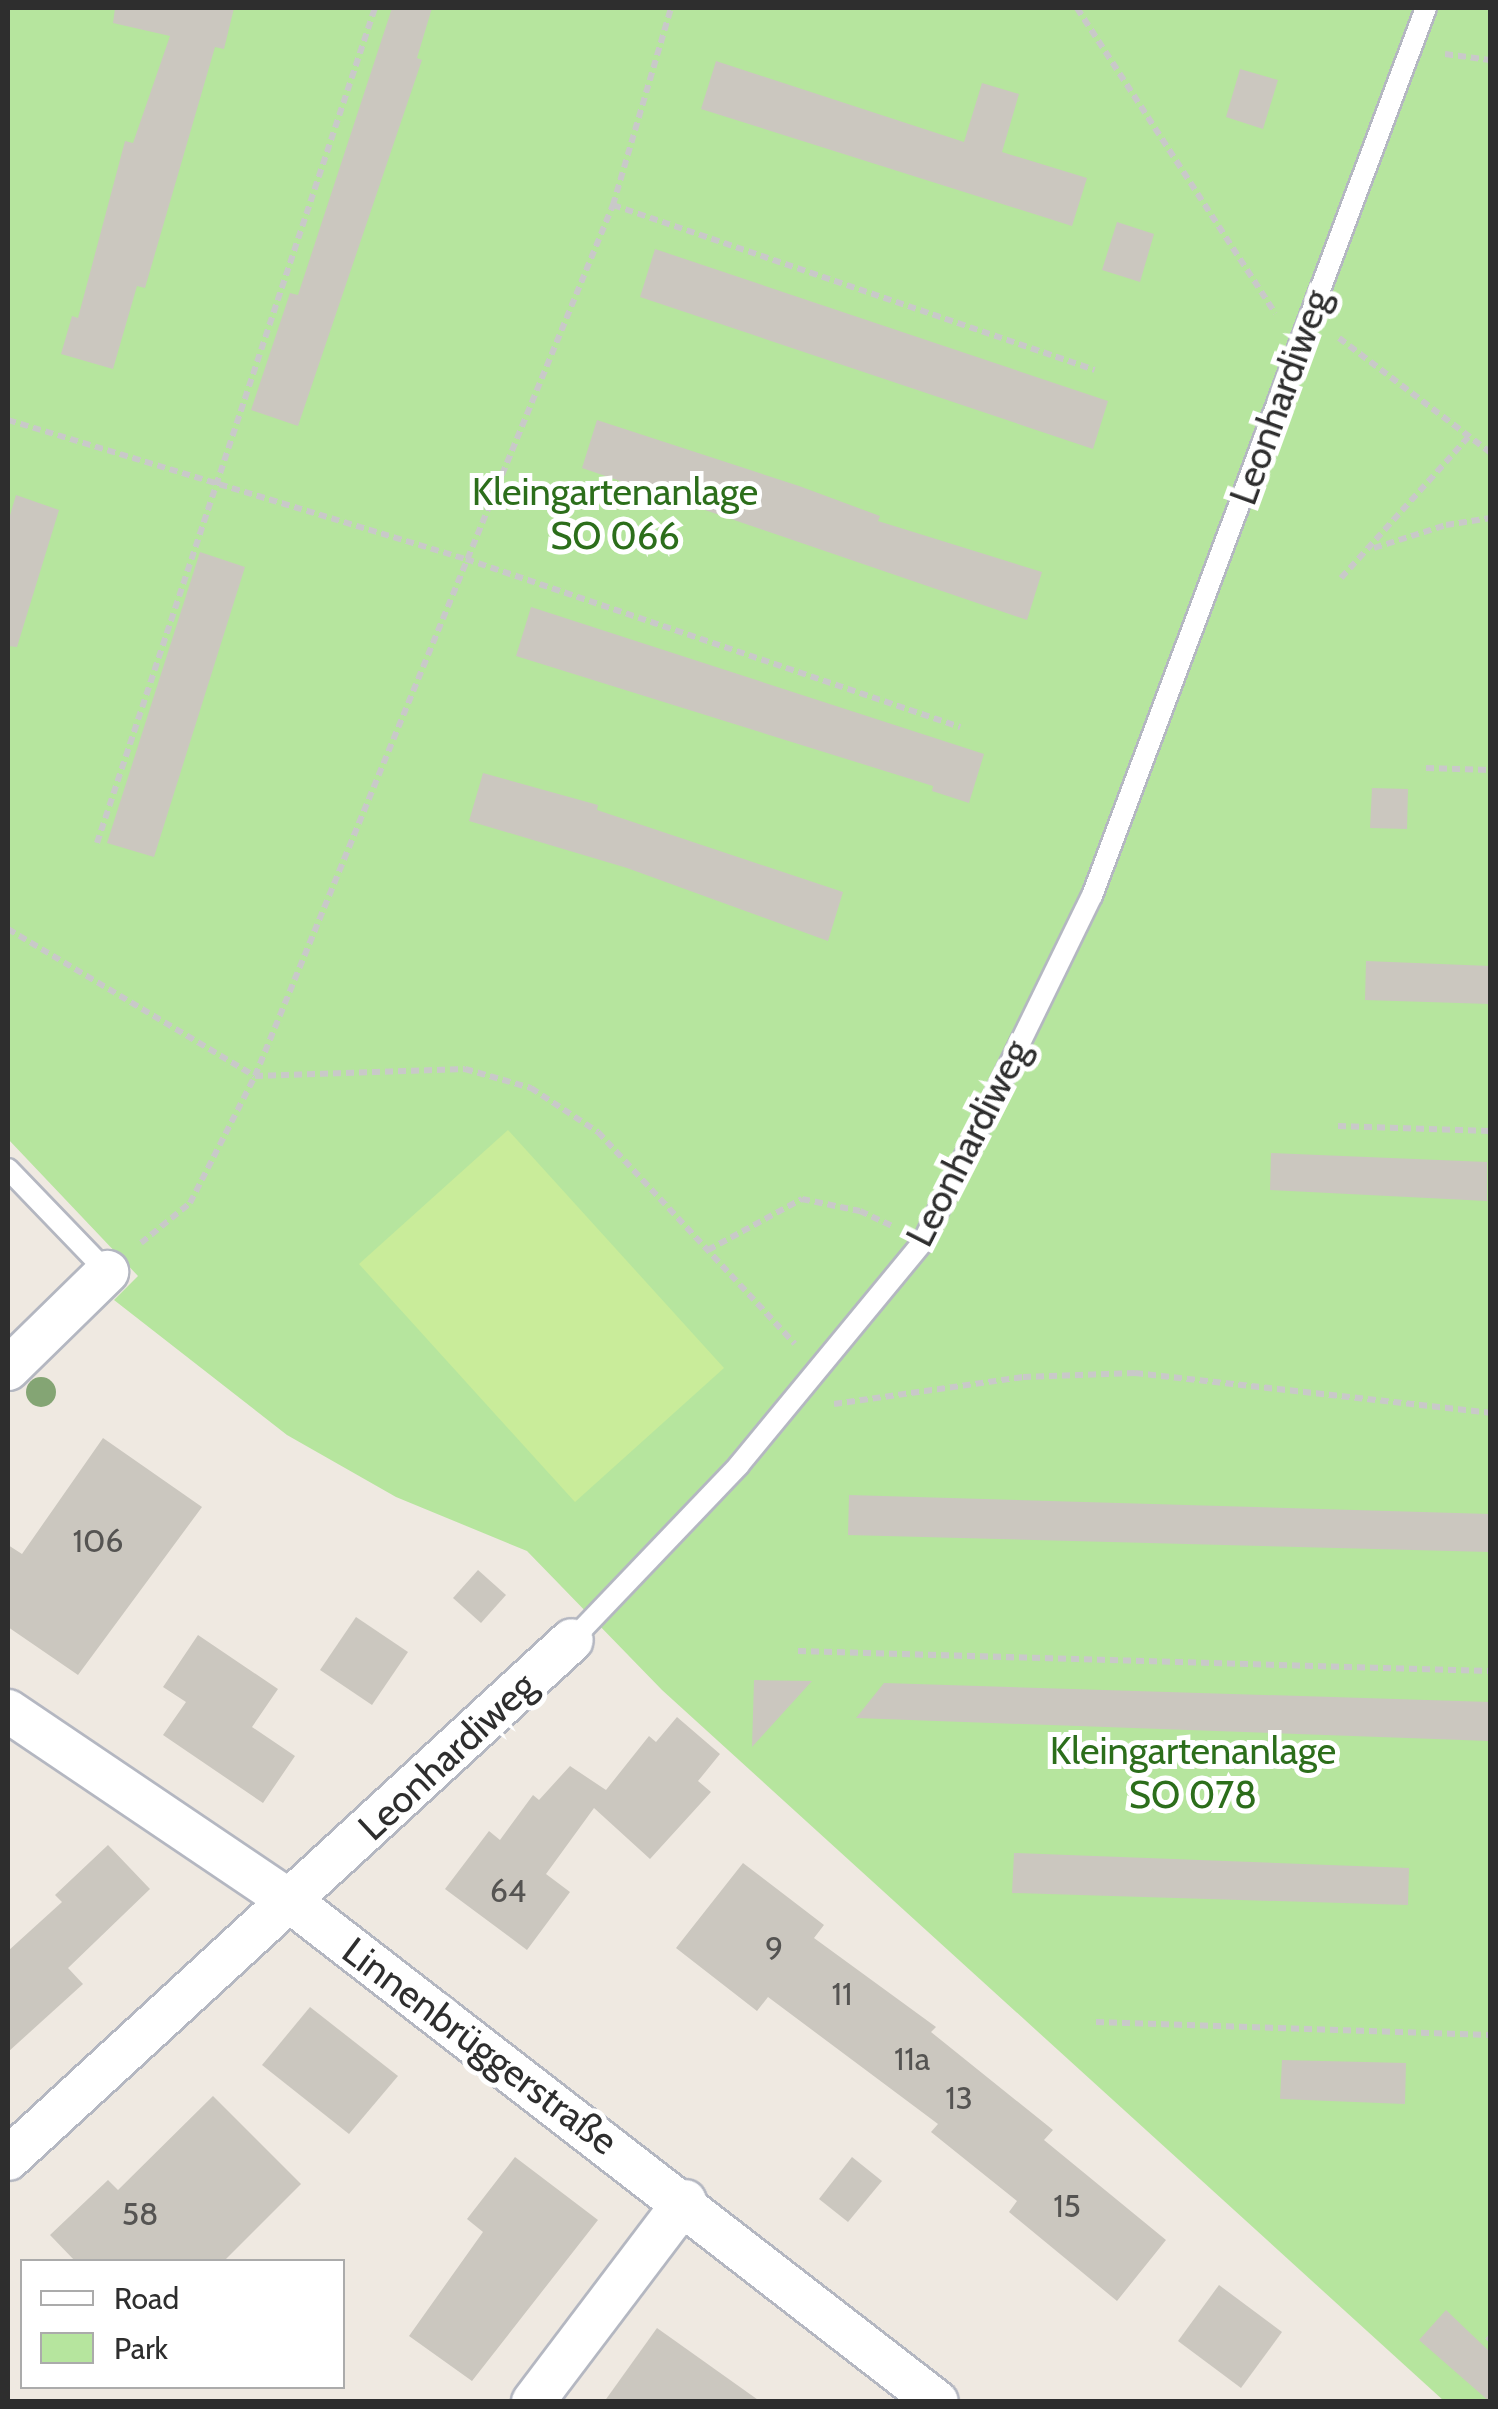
<!DOCTYPE html>
<meta charset="utf-8">
<style>
body{margin:0}
#map{position:relative;width:1498px;height:2409px;overflow:hidden;background:#efe9e1;font-family:Cabin,sans-serif}
div>[style]{position:absolute}
.green>*{inset:0;background:#b6e59e}
.pitch>*{inset:0;background:#c9ec9a}
.building>*{inset:0;background:#cbc7bf}
.path>*{height:6px;margin-top:-3px;transform-origin:0;background:repeating-linear-gradient(90deg,#c9c9c9 0 8px,transparent 0 13px)}
.roads{filter:drop-shadow(2px 0 #b4b7c1) drop-shadow(-2px 0 #b4b7c1) drop-shadow(0 2px #b4b7c1) drop-shadow(0 -2px #b4b7c1)}
.lane>*{height:20px;margin:-10px;padding:0 10px;transform-origin:10px;border-radius:10px;background:#fff}
.street>*{height:42px;margin:-21px;padding:0 21px;transform-origin:21px;border-radius:21px;background:#fff}
.trees>*{width:30px;height:30px;margin:-15px;border-radius:50%;background:#84a574}
span{translate:-50% -50%;white-space:nowrap;text-align:center;line-height:1.15;-webkit-text-stroke:10px #fff;paint-order:stroke}
.number-label{font-size:32px;color:#555452}
.number-label span{-webkit-text-stroke-width:0}
.street-label{font-size:38px;color:#2e2e2e}
.park-label{font-size:38px;color:#2c6e1b}
.frame{position:absolute;inset:0;border:10px solid #2e2e2e;pointer-events:none}
.legend{position:absolute;left:20px;top:2259px;width:325px;height:130px;box-sizing:border-box;background:#fff;border:2px solid #ababab;margin:0;padding:12px 18px;list-style:none;font-size:30px;color:#2e2e2e}
.legend li{display:flex;align-items:center;gap:20px;height:50px}
.legend b{width:50px;border:2px solid #ababab}
</style>
<div id="map">
<div class="green">
<div style="clip-path:polygon(8px 8px,1490px 8px,1490px 2401px,1444px 2401px,662px 1690px,527px 1551px,396px 1497px,287px 1435px,114px 1300px,138px 1276px,8px 1139px)"></div>
</div>
<div class="pitch">
<div style="clip-path:polygon(508px 1130px,724px 1368px,575px 1502px,359px 1264px)"></div>
</div>
<div class="building">
<div style="clip-path:polygon(115px 8px,234px 8px,224px 49px,215px 47px,145px 288px,137px 286px,113px 369px,61px 354px,72px 316px,78px 318px,125px 141px,133px 143px,170px 36px,113px 23px)"></div>
<div style="clip-path:polygon(392px 8px,432px 8px,417px 58px,422px 60px,298px 426px,251px 410px,290px 293px,298px 295px)"></div>
<div style="clip-path:polygon(716px 61px,964px 142px,982px 83px,1019px 94px,1002px 152px,1087px 178px,1072px 226px,701px 109px)"></div>
<div style="clip-path:polygon(1240px 69px,1278px 80px,1263px 129px,1226px 117px)"></div>
<div style="clip-path:polygon(1117px 222px,1154px 234px,1140px 282px,1102px 270px)"></div>
<div style="clip-path:polygon(655px 249px,1108px 401px,1093px 449px,640px 297px)"></div>
<div style="clip-path:polygon(597px 420px,799px 486px,880px 516px,878px 521px,1042px 572px,1027px 620px,582px 468px)"></div>
<div style="clip-path:polygon(16px 495px,59px 510px,17px 647px,8px 646px,8px 522px)"></div>
<div style="clip-path:polygon(200px 552px,245px 567px,154px 857px,107px 843px)"></div>
<div style="clip-path:polygon(531px 607px,984px 754px,969px 803px,932px 791px,933px 786px,516px 656px)"></div>
<div style="clip-path:polygon(483px 773px,598px 805px,597px 810px,843px 892px,828px 941px,627px 868px,469px 821px)"></div>
<div style="clip-path:polygon(1372px 788px,1408px 789px,1407px 829px,1370px 828px)"></div>
<div style="clip-path:polygon(1366px 961px,1490px 966px,1490px 1004px,1365px 1000px)"></div>
<div style="clip-path:polygon(1271px 1153px,1487px 1162px,1487px 1201px,1270px 1190px)"></div>
<div style="clip-path:polygon(103px 1438px,202px 1507px,78px 1675px,8px 1627px,8px 1545px,22px 1554px)"></div>
<div style="clip-path:polygon(849px 1495px,1490px 1514px,1490px 1552px,848px 1535px)"></div>
<div style="clip-path:polygon(478px 1570px,506px 1595px,481px 1623px,453px 1598px)"></div>
<div style="clip-path:polygon(356px 1617px,408px 1652px,372px 1705px,320px 1670px)"></div>
<div style="clip-path:polygon(198px 1635px,278px 1689px,252px 1727px,295px 1756px,263px 1803px,163px 1735px,186px 1702px,163px 1687px)"></div>
<div style="clip-path:polygon(754px 1680px,812px 1681px,752px 1747px)"></div>
<div style="clip-path:polygon(884px 1683px,1490px 1702px,1490px 1741px,856px 1718px)"></div>
<div style="clip-path:polygon(677px 1717px,720px 1754px,698px 1781px,711px 1792px,650px 1859px,594px 1808px,546px 1874px,570px 1892px,527px 1950px,445px 1889px,489px 1831px,500px 1840px,533px 1795px,539px 1800px,570px 1766px,606px 1790px,649px 1736px,656px 1742px)"></div>
<div style="clip-path:polygon(108px 1845px,150px 1889px,68px 1968px,83px 1984px,8px 2052px,8px 1951px,62px 1902px,55px 1895px)"></div>
<div style="clip-path:polygon(1014px 1853px,1409px 1868px,1408px 1905px,1012px 1893px)"></div>
<div style="clip-path:polygon(743px 1863px,824px 1925px,814px 1938px,936px 2027px,931px 2032px,1053px 2130px,1044px 2140px,1166px 2240px,1117px 2301px,1009px 2212px,1017px 2201px,931px 2132px,938px 2124px,768px 1997px,757px 2011px,676px 1948px)"></div>
<div style="clip-path:polygon(310px 2007px,398px 2076px,349px 2134px,262px 2065px)"></div>
<div style="clip-path:polygon(1282px 2060px,1406px 2063px,1405px 2104px,1280px 2099px)"></div>
<div style="clip-path:polygon(213px 2096px,301px 2184px,223px 2262px,76px 2262px,50px 2235px,108px 2180px,118px 2190px)"></div>
<div style="clip-path:polygon(515px 2157px,598px 2220px,472px 2381px,409px 2336px,483px 2232px,467px 2219px)"></div>
<div style="clip-path:polygon(852px 2157px,882px 2181px,848px 2222px,819px 2199px)"></div>
<div style="clip-path:polygon(1219px 2285px,1282px 2332px,1241px 2388px,1178px 2341px)"></div>
<div style="clip-path:polygon(1446px 2310px,1490px 2352px,1490px 2402px,1419px 2340px)"></div>
<div style="clip-path:polygon(657px 2328px,761px 2402px,604px 2402px)"></div>
</div>
<div class="path">
<div style="left:1077px;top:8px;width:364px;rotate:57deg"></div>
<div style="left:1445px;top:54px;width:45px;rotate:7.6deg"></div>
<div style="left:613px;top:205px;width:509px;rotate:18.9deg"></div>
<div style="left:1339px;top:338px;width:189px;rotate:37.1deg"></div>
<div style="left:8px;top:420px;width:479px;rotate:16.9deg"></div>
<div style="left:466px;top:559px;width:522px;rotate:18.78deg"></div>
<div style="left:1374px;top:548px;width:76px;rotate:-17.7deg"></div>
<div style="left:1446px;top:525px;width:45px;rotate:-9deg"></div>
<div style="left:1341px;top:578px;width:193px;rotate:-47.9deg"></div>
<div style="left:1426px;top:768px;width:64px;rotate:1.8deg"></div>
<div style="left:97px;top:843px;width:880px;rotate:-71.59deg"></div>
<div style="left:8px;top:929px;width:287px;rotate:30.8deg"></div>
<div style="left:255px;top:1076px;width:210px;rotate:-1.9deg"></div>
<div style="left:465px;top:1069px;width:69px;rotate:16.1deg"></div>
<div style="left:531px;top:1088px;width:80px;rotate:33.3deg"></div>
<div style="left:598px;top:1132px;width:289px;rotate:47.1deg"></div>
<div style="left:1338px;top:1126px;width:152px;rotate:1.9deg"></div>
<div style="left:141px;top:1243px;width:63px;rotate:-39.2deg"></div>
<div style="left:190px;top:1203px;width:143px;rotate:-62.9deg"></div>
<div style="left:255px;top:1076px;width:942px;rotate:-67.66deg"></div>
<div style="left:613px;top:205px;width:205px;rotate:-73.6deg"></div>
<div style="left:708px;top:1250px;width:107px;rotate:-28.5deg"></div>
<div style="left:802px;top:1199px;width:59px;rotate:11.7deg"></div>
<div style="left:860px;top:1211px;width:38px;rotate:25deg"></div>
<div style="left:834px;top:1404px;width:191px;rotate:-8.1deg"></div>
<div style="left:1023px;top:1377px;width:112px;rotate:-2deg"></div>
<div style="left:1135px;top:1373px;width:357px;rotate:6.4deg"></div>
<div style="left:798px;top:1651px;width:692px;rotate:1.66deg"></div>
<div style="left:1096px;top:2022px;width:394px;rotate:1.9deg"></div>
<div style="left:1487px;top:2341px;width:4px;rotate:-45deg"></div>
</div>
<div class="roads">
<div class="lane">
<div style="left:8px;top:1169px;width:143px;rotate:46.1deg"></div>
<div style="left:572px;top:1640px;width:242px;rotate:-46.3deg"></div>
<div style="left:739px;top:1465px;width:289px;rotate:-50.5deg"></div>
<div style="left:923px;top:1242px;width:385px;rotate:-64deg"></div>
<div style="left:1092px;top:896px;width:949px;rotate:-69.39deg"></div>
</div>
<div class="street">
<div style="left:8px;top:1369px;width:139px;rotate:-44.4deg"></div>
<div style="left:8px;top:1711px;width:340px;rotate:34deg"></div>
<div style="left:290px;top:1901px;width:818px;rotate:37.75deg"></div>
<div style="left:8px;top:2159px;width:766px;rotate:-42.62deg"></div>
<div style="left:533px;top:2402px;width:252px;rotate:-52.9deg"></div>
</div>
</div>
<div class="trees">
<div style="left:41px;top:1392px"></div>
</div>
<div class="number-label">
<span style="left:98px;top:1541px">106</span>
<span style="left:508px;top:1891px">64</span>
<span style="left:774px;top:1948px">9</span>
<span style="left:842px;top:1994px">11</span>
<span style="left:912px;top:2059px">11a</span>
<span style="left:959px;top:2098px">13</span>
<span style="left:1067px;top:2206px">15</span>
<span style="left:140px;top:2214px">58</span>
</div>
<div class="street-label">
<span style="left:1280px;top:397px;rotate:-70deg">Leonhardiweg</span>
<span style="left:968px;top:1143px;rotate:-63deg">Leonhardiweg</span>
<span style="left:447px;top:1756px;rotate:-43deg">Leonhardiweg</span>
<span style="left:480px;top:2046px;rotate:37deg">Linnenbrüggerstraße</span>
</div>
<div class="park-label">
<span style="left:615px;top:514px">Kleingartenanlage<br>SO 066</span>
<span style="left:1193px;top:1773px">Kleingartenanlage<br>SO 078</span>
</div>
<div class="frame"></div>
<ul class="legend">
<li><b style="height:12px;background:#fff"></b>Road</li>
<li><b style="height:28px;background:#b6e59e"></b>Park</li>
</ul>
</div>
